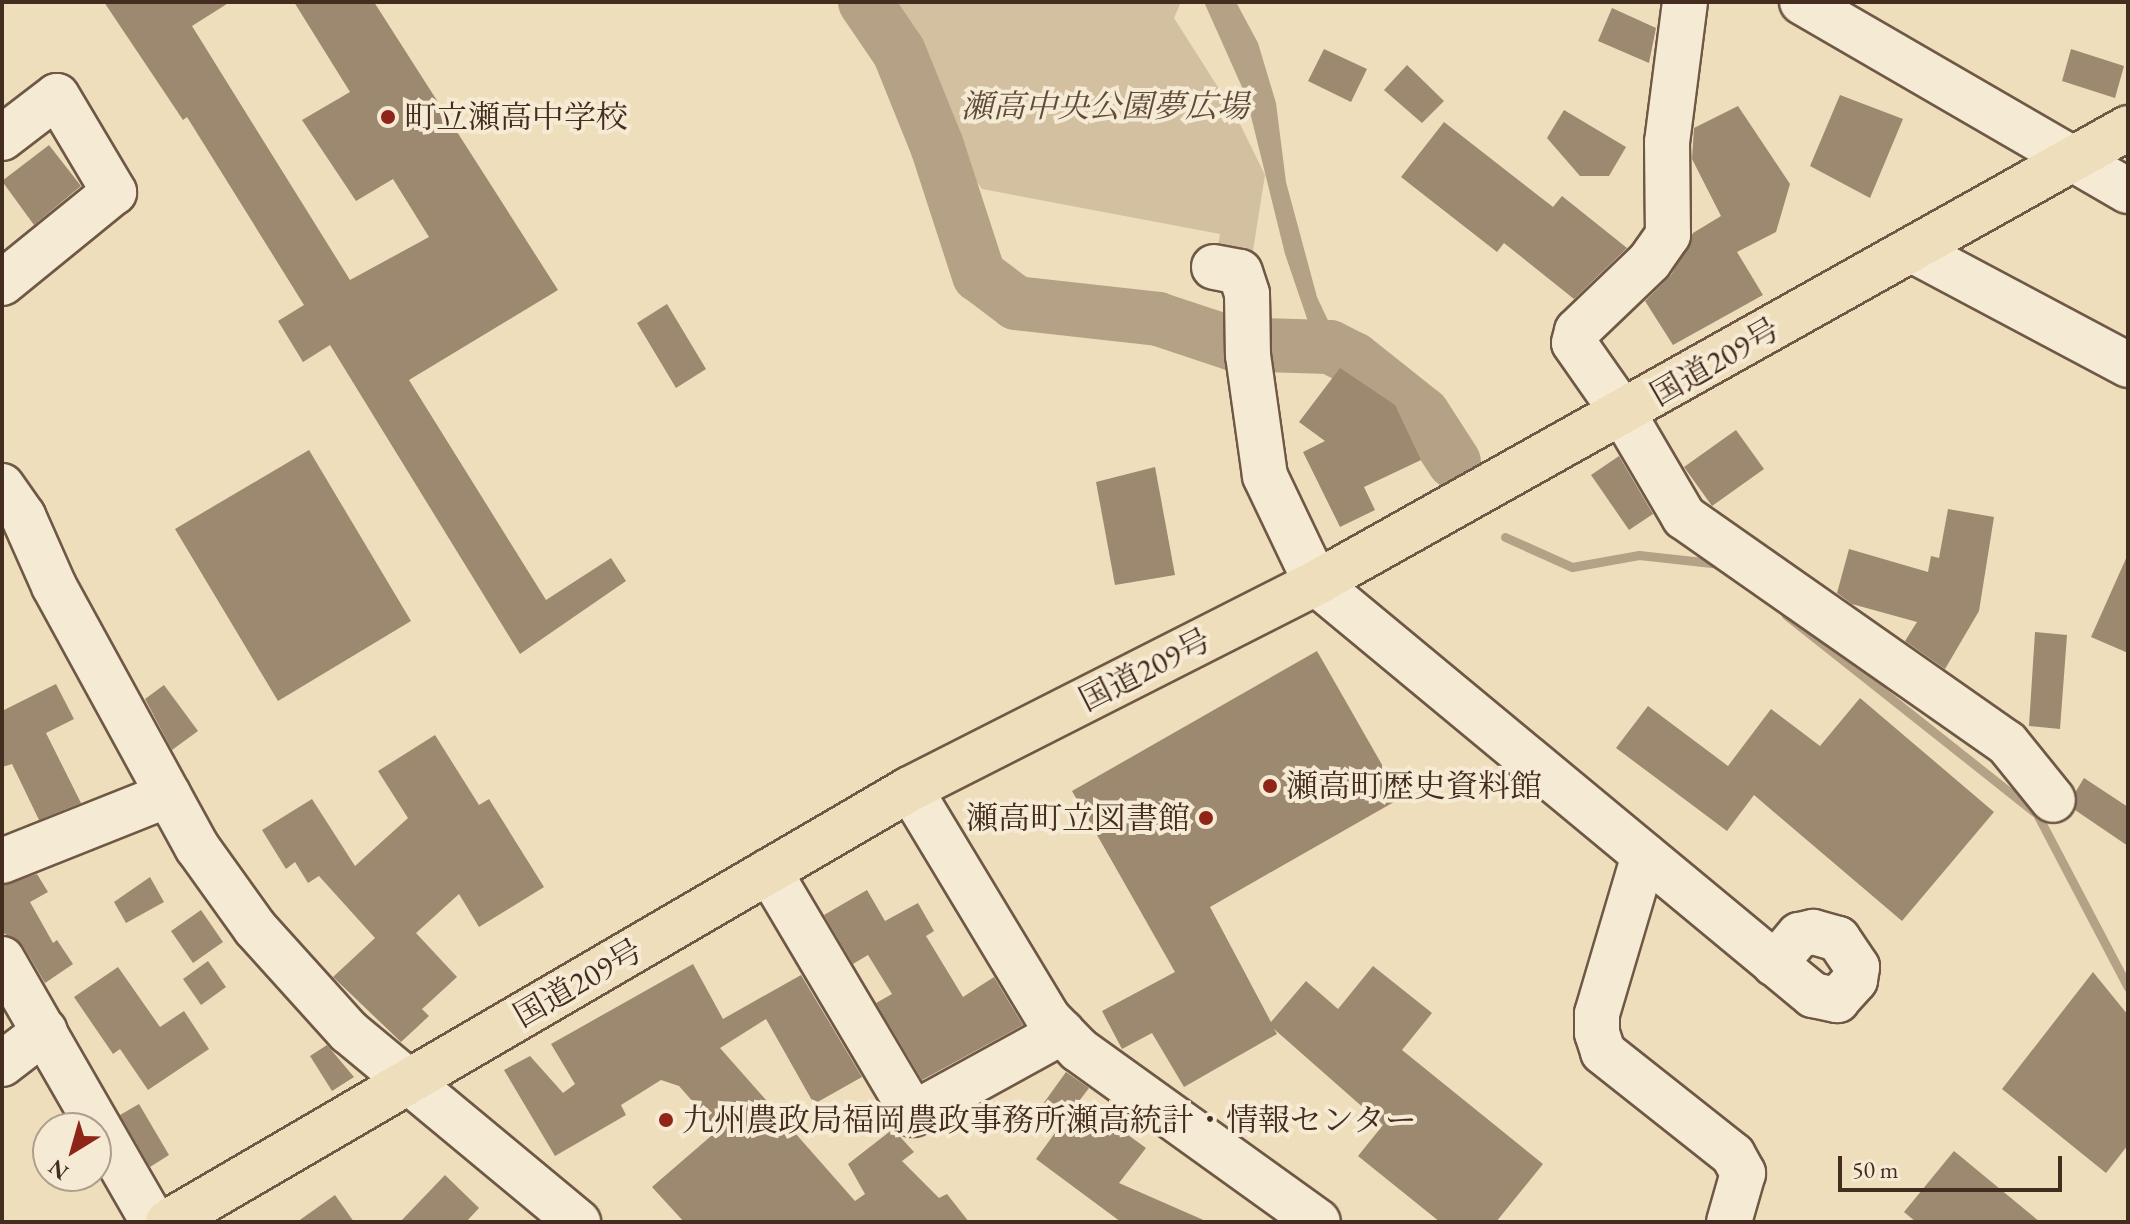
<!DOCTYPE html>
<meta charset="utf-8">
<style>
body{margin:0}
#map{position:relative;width:2130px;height:1224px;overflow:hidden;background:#efdebb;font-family:"EB Garamond","Noto Serif JP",serif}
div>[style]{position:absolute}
.green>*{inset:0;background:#d2c0a0}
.water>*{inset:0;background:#b5a186}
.stream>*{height:9px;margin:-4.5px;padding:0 4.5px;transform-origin:4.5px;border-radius:4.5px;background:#b5a186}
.river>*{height:54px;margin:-27px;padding:0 27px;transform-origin:27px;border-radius:27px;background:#b5a186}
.building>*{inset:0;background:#9d8970}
.roads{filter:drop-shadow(2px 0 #6f5846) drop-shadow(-2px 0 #6f5846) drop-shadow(0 2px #6f5846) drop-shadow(0 -2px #6f5846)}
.minor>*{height:44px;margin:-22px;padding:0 22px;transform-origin:22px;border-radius:22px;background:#f5ead3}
.highway>*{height:44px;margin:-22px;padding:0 22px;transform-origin:22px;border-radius:22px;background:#efdebb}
.dots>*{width:22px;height:22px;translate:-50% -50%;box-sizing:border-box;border:4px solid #f5ead3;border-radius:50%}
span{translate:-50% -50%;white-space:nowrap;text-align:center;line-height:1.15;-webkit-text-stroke:8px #f5ead3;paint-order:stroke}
.park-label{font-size:32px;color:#604a39;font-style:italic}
.poi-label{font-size:32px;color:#442c1f}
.left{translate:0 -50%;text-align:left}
.right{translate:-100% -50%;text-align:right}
.street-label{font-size:32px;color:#442c1f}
.frame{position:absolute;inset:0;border:4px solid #442c1f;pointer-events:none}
.north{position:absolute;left:32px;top:1112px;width:80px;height:80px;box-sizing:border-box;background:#f5ead3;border:2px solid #ae9e8b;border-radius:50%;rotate:217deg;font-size:22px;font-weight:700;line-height:32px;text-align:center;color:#442c1f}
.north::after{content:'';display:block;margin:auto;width:28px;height:36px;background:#8f2418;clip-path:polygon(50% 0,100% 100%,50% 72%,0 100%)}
.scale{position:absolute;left:1838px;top:1156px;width:224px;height:36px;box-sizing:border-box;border:4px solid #442c1f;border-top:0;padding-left:10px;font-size:24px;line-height:28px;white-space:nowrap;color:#442c1f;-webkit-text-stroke:6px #f5ead3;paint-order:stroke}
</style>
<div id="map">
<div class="green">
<div style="clip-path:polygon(880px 2px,1181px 2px,1174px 18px,1235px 114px,1265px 175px,1252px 257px,1217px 252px,1220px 234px,982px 189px,968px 170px,925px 66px)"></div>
</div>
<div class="water">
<div style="clip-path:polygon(1204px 2px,1236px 2px,1258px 43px,1276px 103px,1286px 182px,1317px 297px,1332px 329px,1314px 339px,1285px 254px,1246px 96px)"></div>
</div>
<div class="stream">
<div style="left:1505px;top:537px;width:73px;rotate:24.1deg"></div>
<div style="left:1572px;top:567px;width:68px;rotate:-10.2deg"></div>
<div style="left:1639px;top:555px;width:82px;rotate:6.3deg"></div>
<div style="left:1786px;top:615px;width:320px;rotate:38.4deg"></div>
<div style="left:2037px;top:814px;width:195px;rotate:62.3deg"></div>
</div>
<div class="river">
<div style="left:865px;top:2px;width:60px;rotate:55.8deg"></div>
<div style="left:899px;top:52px;width:101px;rotate:68deg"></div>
<div style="left:937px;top:146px;width:136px;rotate:72deg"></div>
<div style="left:979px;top:275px;width:46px;rotate:37.1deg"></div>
<div style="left:1016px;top:303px;width:143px;rotate:6.4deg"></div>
<div style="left:1158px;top:319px;width:79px;rotate:18.4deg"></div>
<div style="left:1233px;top:344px;width:97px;rotate:1.8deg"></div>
<div style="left:1330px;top:347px;width:27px;rotate:27deg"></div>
<div style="left:1354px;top:359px;width:88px;rotate:38.6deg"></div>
<div style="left:1423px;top:414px;width:57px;rotate:57.1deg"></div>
</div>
<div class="building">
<div style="clip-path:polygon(104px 2px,230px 2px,192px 26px,350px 280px,429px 237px,393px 179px,356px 201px,302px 120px,350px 92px,294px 2px,374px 2px,558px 290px,409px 380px,546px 600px,611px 558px,626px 581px,520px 654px,330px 345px,303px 362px,278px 321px,304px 305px,187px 117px,183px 120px)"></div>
<div style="clip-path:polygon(1612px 8px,1656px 28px,1649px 63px,1598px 41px)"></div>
<div style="clip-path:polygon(1324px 49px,1367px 69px,1351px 102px,1308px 81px)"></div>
<div style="clip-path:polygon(2071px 49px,2124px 66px,2115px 98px,2062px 81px)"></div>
<div style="clip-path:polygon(1407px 65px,1444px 101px,1422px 123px,1384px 90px)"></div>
<div style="clip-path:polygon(1840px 95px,1903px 119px,1870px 198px,1810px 166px)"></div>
<div style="clip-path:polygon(1738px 106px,1790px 184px,1776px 232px,1737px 252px,1763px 295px,1673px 345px,1645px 301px,1671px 275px,1693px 233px,1721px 216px,1692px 159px,1694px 128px)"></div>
<div style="clip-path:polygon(1564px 110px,1626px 147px,1609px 176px,1580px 176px,1547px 138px)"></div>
<div style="clip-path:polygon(1444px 122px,1553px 207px,1562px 196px,1627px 248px,1574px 299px,1504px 243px,1497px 252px,1401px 177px)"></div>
<div style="clip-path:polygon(49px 145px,81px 186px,34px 225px,2px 181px)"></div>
<div style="clip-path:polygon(667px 304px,706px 369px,676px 388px,637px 323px)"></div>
<div style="clip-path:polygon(1340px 368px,1395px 405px,1421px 460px,1364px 487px,1375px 510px,1340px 527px,1303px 452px,1325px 441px,1299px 422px)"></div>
<div style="clip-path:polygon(1736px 430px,1764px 469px,1712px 506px,1684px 467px)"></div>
<div style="clip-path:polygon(309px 450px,411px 621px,278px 701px,175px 529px)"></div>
<div style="clip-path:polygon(1619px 456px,1653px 514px,1629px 530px,1591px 475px)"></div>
<div style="clip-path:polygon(1155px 467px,1175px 575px,1115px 585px,1096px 482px)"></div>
<div style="clip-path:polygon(1948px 509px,1994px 517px,1979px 611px,1945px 669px,1905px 641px,1917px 622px,1852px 604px,1837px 593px,1849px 549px,1928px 572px,1931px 556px,1939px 558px)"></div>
<div style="clip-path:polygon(2128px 554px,2128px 653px,2091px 637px)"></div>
<div style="clip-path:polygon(2035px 632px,2067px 635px,2060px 729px,2029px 726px)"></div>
<div style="clip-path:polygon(1317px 651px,1401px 798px,1210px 907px,1271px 1022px,1306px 981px,1338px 1009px,1373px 966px,1432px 1013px,1402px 1050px,1543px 1164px,1496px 1222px,1440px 1222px,1358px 1156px,1383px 1125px,1274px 1029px,1277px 1034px,1184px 1087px,1152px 1033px,1122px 1049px,1102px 1011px,1175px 972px,1072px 791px)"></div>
<div style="clip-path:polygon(56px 684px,74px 719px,46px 733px,81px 803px,39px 820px,12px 764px,2px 767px,2px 711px)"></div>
<div style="clip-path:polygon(164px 685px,198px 731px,172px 750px,145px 699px)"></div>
<div style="clip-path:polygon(1860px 698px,1994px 812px,1902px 921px,1754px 795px,1727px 831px,1616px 748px,1648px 706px,1728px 766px,1771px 709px,1820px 746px)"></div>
<div style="clip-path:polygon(435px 735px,479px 805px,489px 799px,544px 887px,479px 927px,459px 894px,416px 933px,457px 977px,422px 1009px,429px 1016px,401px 1042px,333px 977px,375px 938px,319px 876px,308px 883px,295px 862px,286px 869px,262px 830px,312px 799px,355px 866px,408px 818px,378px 771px)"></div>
<div style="clip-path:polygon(2084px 778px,2128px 807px,2128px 846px,2075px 810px,2076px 791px)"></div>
<div style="clip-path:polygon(37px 874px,48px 892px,30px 902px,53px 943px,57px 940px,73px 964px,45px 983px,23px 946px,2px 932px,2px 885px)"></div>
<div style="clip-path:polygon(150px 877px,164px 902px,126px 923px,114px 902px)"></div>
<div style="clip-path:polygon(867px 890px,885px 921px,918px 903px,934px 931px,926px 936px,963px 997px,994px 977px,1023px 1025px,922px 1080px,876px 1003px,892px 994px,868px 955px,853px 964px,824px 915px)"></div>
<div style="clip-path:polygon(201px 910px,223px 942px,193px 963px,171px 931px)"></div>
<div style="clip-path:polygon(208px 961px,226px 987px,201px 1005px,183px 979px)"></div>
<div style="clip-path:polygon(693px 964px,723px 1019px,801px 975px,862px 1077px,814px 1104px,766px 1019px,720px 1048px,855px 1201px,865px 1194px,848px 1164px,893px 1129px,914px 1152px,902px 1161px,939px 1198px,947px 1194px,969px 1222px,684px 1222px,652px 1187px,718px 1130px,679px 1086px,661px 1080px,621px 1105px,626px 1115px,555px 1156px,504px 1070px,530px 1056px,563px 1093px,575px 1084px,551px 1044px)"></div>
<div style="clip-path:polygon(118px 967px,160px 1027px,184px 1011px,209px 1049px,148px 1090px,120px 1049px,113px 1054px,74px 997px)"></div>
<div style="clip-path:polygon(2093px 972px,2128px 1015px,2128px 1145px,2106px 1173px,2002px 1089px)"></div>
<div style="clip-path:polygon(327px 1045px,354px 1077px,332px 1091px,310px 1056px)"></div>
<div style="clip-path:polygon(1066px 1072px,1089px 1088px,1073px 1109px,1110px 1136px,1117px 1127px,1146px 1148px,1119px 1183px,1208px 1222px,1121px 1222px,1036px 1159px,1060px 1126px,1038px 1111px)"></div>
<div style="clip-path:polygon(139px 1104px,169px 1155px,150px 1167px,120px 1115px)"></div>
<div style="clip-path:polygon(1954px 1151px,2040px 1222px,1916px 1222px,1904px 1212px)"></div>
<div style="clip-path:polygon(445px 1175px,479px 1208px,466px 1222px,400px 1222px)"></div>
<div style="clip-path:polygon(335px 1195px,354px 1222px,297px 1222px)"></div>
</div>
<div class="roads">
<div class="minor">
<div style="left:1685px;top:2px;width:141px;rotate:97.3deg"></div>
<div style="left:1667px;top:142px;width:93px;rotate:89.4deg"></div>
<div style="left:1668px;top:235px;width:32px;rotate:125deg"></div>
<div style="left:1650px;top:261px;width:101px;rotate:136.2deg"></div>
<div style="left:1577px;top:331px;width:12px;rotate:104deg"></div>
<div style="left:1574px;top:343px;width:85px;rotate:55deg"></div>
<div style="left:1623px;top:413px;width:121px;rotate:59.6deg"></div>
<div style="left:1684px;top:517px;width:394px;rotate:35deg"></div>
<div style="left:2007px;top:743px;width:73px;rotate:51.1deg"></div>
<div style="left:1802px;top:2px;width:377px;rotate:30.1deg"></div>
<div style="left:2px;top:138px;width:69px;rotate:-37.4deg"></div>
<div style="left:57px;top:96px;width:112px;rotate:59.3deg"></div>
<div style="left:114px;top:192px;width:144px;rotate:140.9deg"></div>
<div style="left:1912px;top:250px;width:245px;rotate:28deg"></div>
<div style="left:1214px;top:267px;width:26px;rotate:11deg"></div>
<div style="left:1240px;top:272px;width:23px;rotate:72deg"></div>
<div style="left:1247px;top:294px;width:61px;rotate:89.1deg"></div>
<div style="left:1248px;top:355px;width:122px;rotate:82deg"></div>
<div style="left:1265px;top:476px;width:119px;rotate:64.5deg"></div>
<div style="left:1316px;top:583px;width:646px;rotate:39.66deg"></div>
<div style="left:1813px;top:995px;width:25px;rotate:12deg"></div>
<div style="left:1837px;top:1000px;width:27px;rotate:-48deg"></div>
<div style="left:1855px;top:980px;width:13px;rotate:-81deg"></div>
<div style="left:1857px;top:967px;width:34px;rotate:-124deg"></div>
<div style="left:1838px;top:939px;width:26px;rotate:-164deg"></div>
<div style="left:1813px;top:932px;width:14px;rotate:168deg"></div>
<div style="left:1799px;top:935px;width:38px;rotate:130deg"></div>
<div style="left:2px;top:486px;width:37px;rotate:55deg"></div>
<div style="left:23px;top:516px;width:77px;rotate:66.1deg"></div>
<div style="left:54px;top:586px;width:298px;rotate:61.3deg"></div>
<div style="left:197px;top:847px;width:100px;rotate:54.4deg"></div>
<div style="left:255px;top:928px;width:140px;rotate:47.9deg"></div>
<div style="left:349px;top:1032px;width:298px;rotate:39.7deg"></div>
<div style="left:910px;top:789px;width:269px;rotate:58.9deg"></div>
<div style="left:1049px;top:1019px;width:43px;rotate:45.9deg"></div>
<div style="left:1079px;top:1050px;width:294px;rotate:35.7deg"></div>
<div style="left:1644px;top:855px;width:166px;rotate:106.5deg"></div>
<div style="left:1597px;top:1014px;width:19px;rotate:90deg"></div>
<div style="left:1597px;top:1033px;width:20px;rotate:72deg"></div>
<div style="left:1603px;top:1052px;width:166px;rotate:38.4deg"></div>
<div style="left:1733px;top:1155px;width:21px;rotate:61deg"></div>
<div style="left:1743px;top:1173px;width:51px;rotate:105.9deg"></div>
<div style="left:2px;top:861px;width:179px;rotate:-21.7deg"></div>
<div style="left:769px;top:871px;width:282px;rotate:59.3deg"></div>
<div style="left:913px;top:1114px;width:170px;rotate:-28.8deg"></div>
<div style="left:2px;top:959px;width:303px;rotate:60.1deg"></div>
<div style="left:2px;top:1064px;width:54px;rotate:-37.5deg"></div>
</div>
<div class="highway">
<div style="left:168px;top:1222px;width:859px;rotate:-30.27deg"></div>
<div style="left:910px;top:789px;width:455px;rotate:-26.9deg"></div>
<div style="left:1316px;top:583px;width:931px;rotate:-29.26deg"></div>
</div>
</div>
<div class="dots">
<div style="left:388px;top:117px;background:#8f2418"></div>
<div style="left:1270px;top:786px;background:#8f2418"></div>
<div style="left:1206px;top:818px;background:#8f2418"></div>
<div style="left:666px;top:1120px;background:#8f2418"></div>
</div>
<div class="park-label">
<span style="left:1105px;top:106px">瀬高中央公園夢広場</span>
</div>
<div class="poi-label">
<span class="left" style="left:404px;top:117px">町立瀬高中学校</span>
<span class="left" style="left:1286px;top:786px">瀬高町歴史資料館</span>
<span class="right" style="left:1190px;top:818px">瀬高町立図書館</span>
<span class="left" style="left:682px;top:1120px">九州農政局福岡農政事務所瀬高統計・情報センター</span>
</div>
<div class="street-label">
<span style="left:1715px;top:362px;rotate:-30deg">国道209号</span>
<span style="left:1145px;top:670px;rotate:-27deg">国道209号</span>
<span style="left:578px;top:983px;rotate:-30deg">国道209号</span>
</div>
<div class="frame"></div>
<div class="north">N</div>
<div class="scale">50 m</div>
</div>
